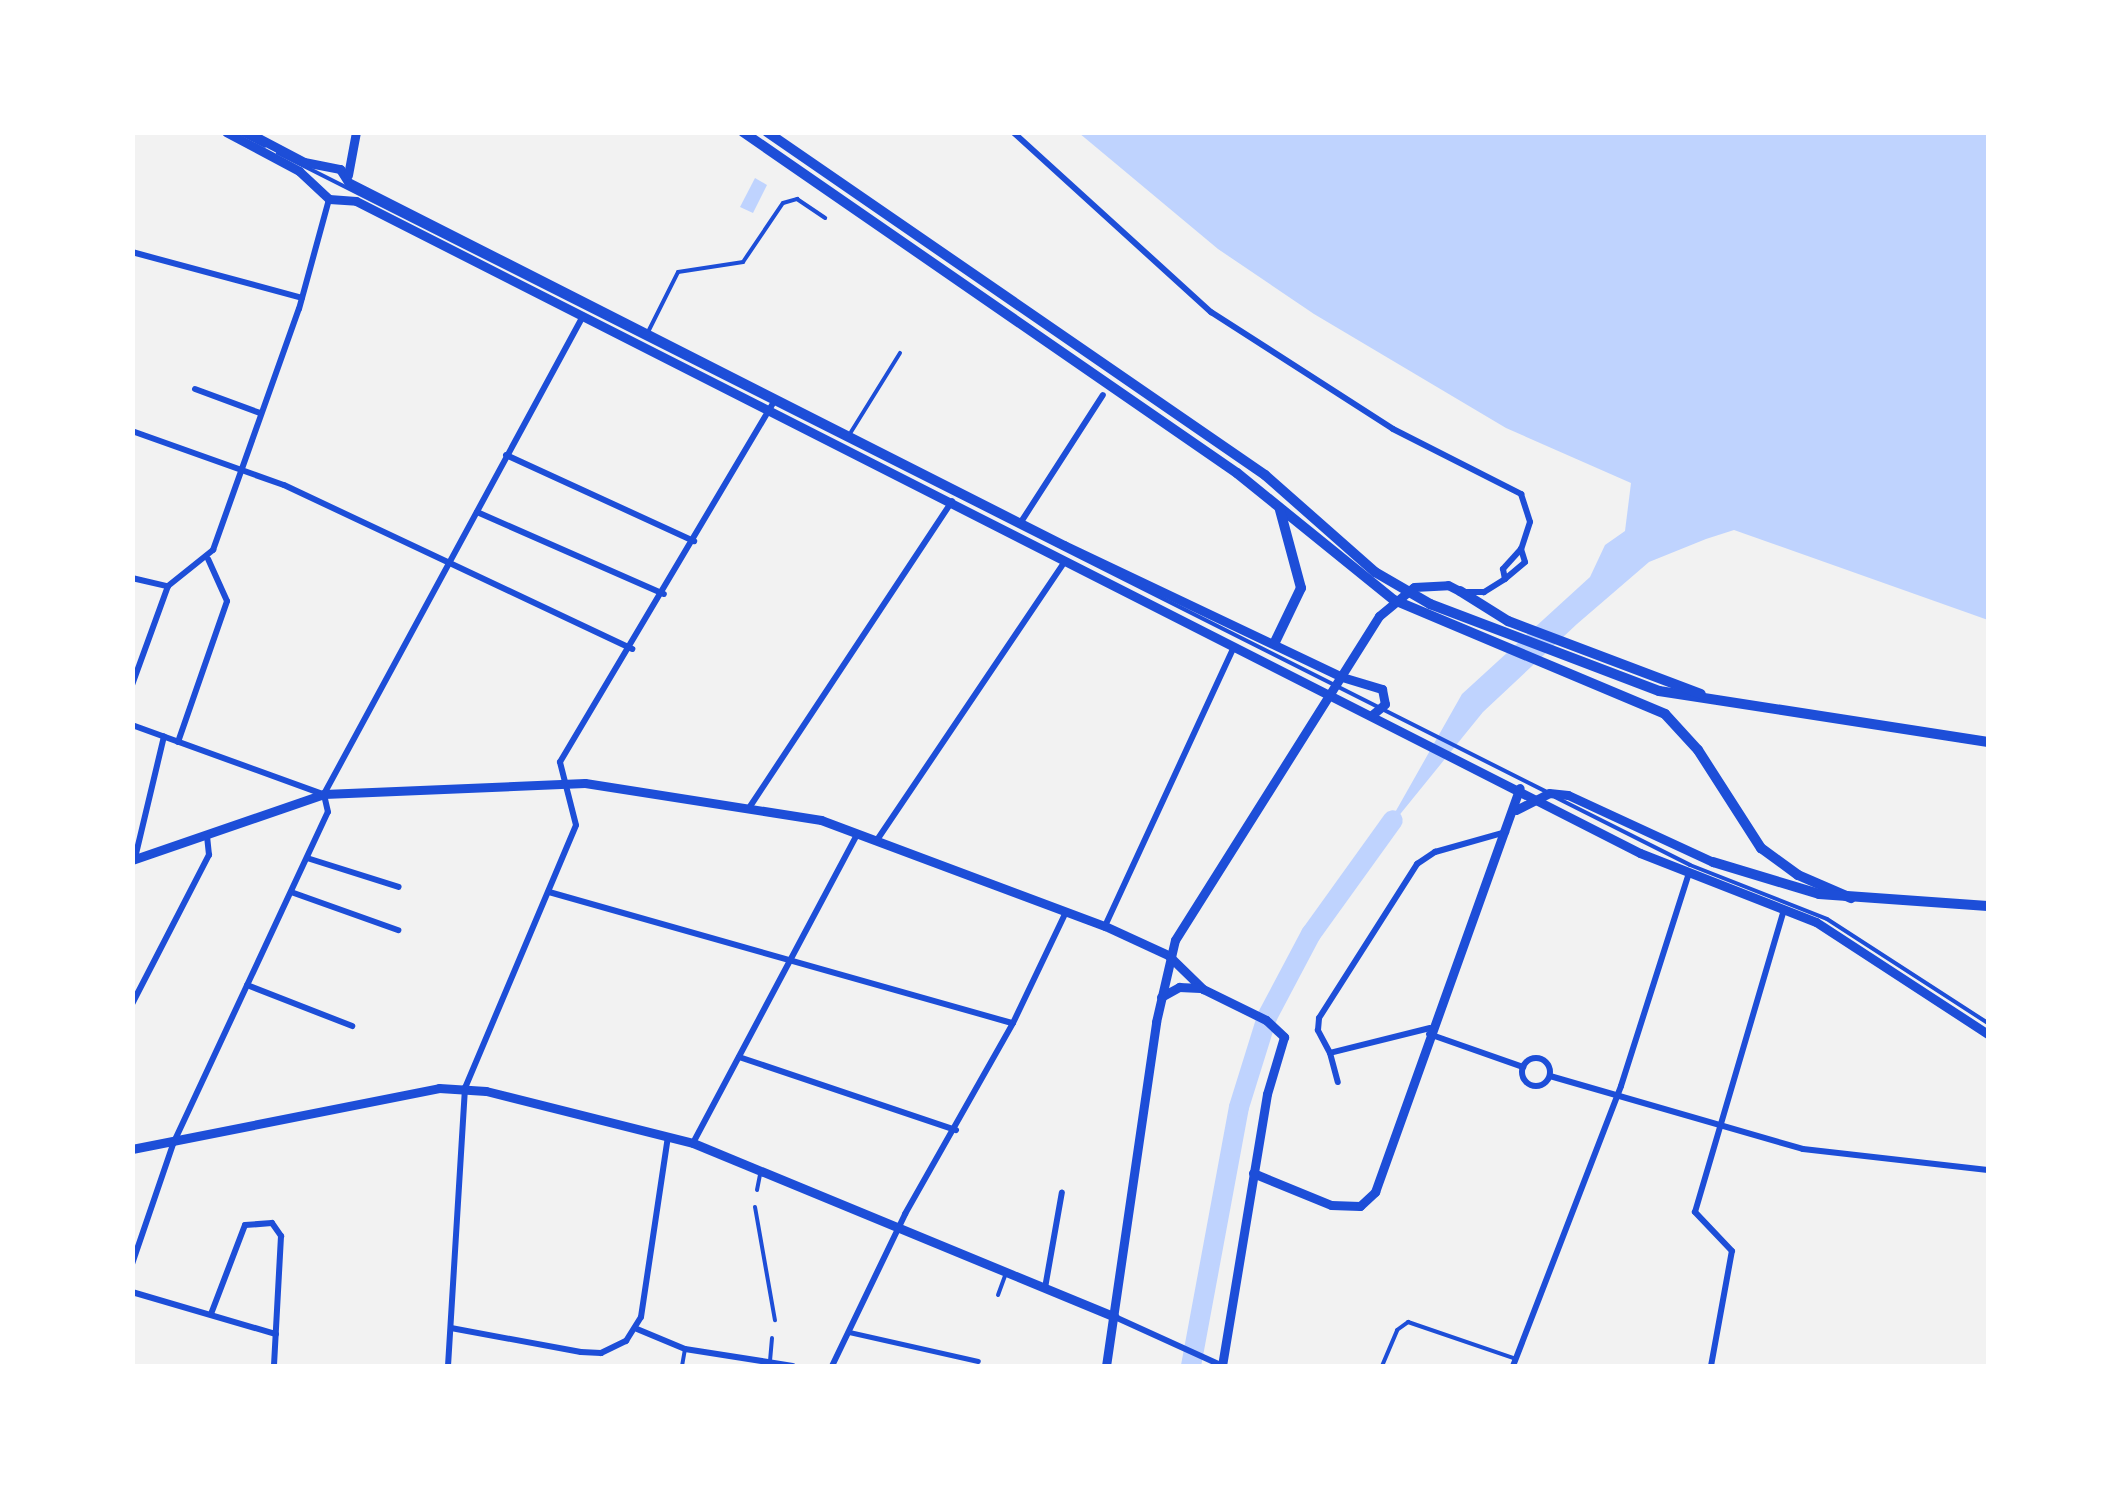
<!DOCTYPE html>
<style>
body{margin:0}
#map{position:relative;width:2121px;height:1499px;overflow:hidden;background:#f2f2f2;font-family:"Work Sans",sans-serif}
div>[style]{position:absolute}
.water>*{inset:0;background:#bfd3fe}
.river>*{height:20px;margin:-10px;padding:0 10px;transform-origin:10px;border-radius:10px;background:#bfd3fe}
.service>*{height:4px;margin:-2px;padding:0 2px;transform-origin:2px;border-radius:2px;background:#1d4ed8}
.pedestrian>*{height:5px;margin:-2.5px;padding:0 2.5px;transform-origin:2.5px;border-radius:2.5px;background:#1d4ed8}
.minor>*{height:6px;margin:-3px;padding:0 3px;transform-origin:3px;border-radius:3px;background:#1d4ed8}
.minor>.ring{margin:-3px;padding:0;box-sizing:content-box;background:none;border:6px solid #1d4ed8;border-radius:50%}
.tertiary>*{height:9px;margin:-4.5px;padding:0 4.5px;transform-origin:4.5px;border-radius:4.5px;background:#1d4ed8}
.secondary>*{height:9px;margin:-4.5px;padding:0 4.5px;transform-origin:4.5px;border-radius:4.5px;background:#1d4ed8}
.primary>*{height:10px;margin:-5px;padding:0 5px;transform-origin:5px;border-radius:5px;background:#1d4ed8}
span{translate:-50% -50%;white-space:nowrap;text-align:center;line-height:1.15;-webkit-text-stroke:8px #fff;paint-order:stroke}
.frame{position:absolute;inset:0;border:135px solid #fff;pointer-events:none}
</style>
<div id="map">
<div class="water">
<div style="clip-path:polygon(1079px 133px,1988px 133px,1988px 620px,1734px 530px,1706px 539px,1649px 562px,1577px 624px,1483px 712px,1380px 839px,1462px 694px,1590px 577px,1605px 545px,1625px 531px,1631px 483px,1506px 428px,1314px 314px,1218px 249px)"></div>
<div style="clip-path:polygon(755px 178px,767px 185px,753px 213px,740px 207px)"></div>
</div>
<div class="river">
<div style="left:1191px;top:1366px;width:263px;rotate:-79.5deg"></div>
<div style="left:1239px;top:1107px;width:94px;rotate:-72.7deg"></div>
<div style="left:1267px;top:1017px;width:94px;rotate:-62.1deg"></div>
<div style="left:1311px;top:934px;width:140px;rotate:-54.3deg"></div>
</div>
<div class="service">
<div style="left:238px;top:132px;width:30px;rotate:27deg"></div>
<div style="left:278px;top:153px;width:1421px;rotate:26.73deg"></div>
<div style="left:648px;top:332px;width:67px;rotate:-63.4deg"></div>
<div style="left:678px;top:272px;width:66px;rotate:-8.7deg"></div>
<div style="left:743px;top:262px;width:71px;rotate:-55.9deg"></div>
<div style="left:783px;top:203px;width:15px;rotate:-16deg"></div>
<div style="left:797px;top:199px;width:34px;rotate:34deg"></div>
<div style="left:851px;top:432px;width:93px;rotate:-58.2deg"></div>
<div style="left:1555px;top:797px;width:151px;rotate:26.7deg"></div>
<div style="left:1690px;top:865px;width:147px;rotate:21.5deg"></div>
<div style="left:1827px;top:919px;width:192px;rotate:32.9deg"></div>
<div style="left:757px;top:1190px;width:15px;rotate:-79deg"></div>
<div style="left:755px;top:1207px;width:115px;rotate:80deg"></div>
<div style="left:998px;top:1295px;width:20px;rotate:-70deg"></div>
<div style="left:770px;top:1361px;width:23px;rotate:-85deg"></div>
<div style="left:682px;top:1366px;width:17px;rotate:-80deg"></div>
<div style="left:1382px;top:1366px;width:39px;rotate:-67deg"></div>
<div style="left:1397px;top:1330px;width:14px;rotate:-36deg"></div>
<div style="left:1408px;top:1322px;width:114px;rotate:18.9deg"></div>
</div>
<div class="pedestrian">
<div style="left:849px;top:1332px;width:132px;rotate:12.7deg"></div>
</div>
<div class="minor">
<div style="left:1013px;top:132px;width:268px;rotate:42.3deg"></div>
<div style="left:1211px;top:312px;width:216px;rotate:32.7deg"></div>
<div style="left:1393px;top:429px;width:144px;rotate:26.9deg"></div>
<div style="left:1521px;top:494px;width:29px;rotate:72deg"></div>
<div style="left:1530px;top:522px;width:28px;rotate:108deg"></div>
<div style="left:1521px;top:549px;width:27px;rotate:132deg"></div>
<div style="left:1503px;top:569px;width:10px;rotate:79deg"></div>
<div style="left:1505px;top:579px;width:25px;rotate:148deg"></div>
<div style="left:1484px;top:592px;width:20px;rotate:180deg"></div>
<div style="left:132px;top:252px;width:176px;rotate:15.1deg"></div>
<div style="left:195px;top:389px;width:69px;rotate:20.3deg"></div>
<div style="left:132px;top:431px;width:161px;rotate:19.6deg"></div>
<div style="left:284px;top:485px;width:385px;rotate:25.2deg"></div>
<div style="left:506px;top:455px;width:207px;rotate:24.6deg"></div>
<div style="left:477px;top:512px;width:204px;rotate:23.7deg"></div>
<div style="left:1021px;top:522px;width:151px;rotate:-57.2deg"></div>
<div style="left:132px;top:578px;width:37px;rotate:13deg"></div>
<div style="left:168px;top:586px;width:58px;rotate:-38.7deg"></div>
<div style="left:213px;top:550px;width:256px;rotate:-70.4deg"></div>
<div style="left:299px;top:309px;width:114px;rotate:-74.7deg"></div>
<div style="left:1505px;top:579px;width:26px;rotate:-40deg"></div>
<div style="left:1525px;top:562px;width:14px;rotate:-107deg"></div>
<div style="left:132px;top:685px;width:105px;rotate:-70deg"></div>
<div style="left:132px;top:725px;width:203px;rotate:19.9deg"></div>
<div style="left:178px;top:742px;width:149px;rotate:-70.8deg"></div>
<div style="left:227px;top:601px;width:46px;rotate:-114.3deg"></div>
<div style="left:324px;top:794px;width:544px;rotate:-61.55deg"></div>
<div style="left:749px;top:808px;width:368px;rotate:-56.5deg"></div>
<div style="left:877px;top:840px;width:336px;rotate:-56deg"></div>
<div style="left:135px;top:858px;width:125px;rotate:-76.6deg"></div>
<div style="left:307px;top:858px;width:96px;rotate:17.5deg"></div>
<div style="left:291px;top:892px;width:114px;rotate:19.6deg"></div>
<div style="left:549px;top:892px;width:482px;rotate:15.8deg"></div>
<div style="left:1105px;top:926px;width:307px;rotate:-65.2deg"></div>
<div style="left:247px;top:985px;width:113px;rotate:21.3deg"></div>
<div style="left:132px;top:1004px;width:168px;rotate:-62.7deg"></div>
<div style="left:209px;top:855px;width:19px;rotate:-96deg"></div>
<div style="left:1430px;top:1028px;width:103px;rotate:166deg"></div>
<div style="left:1330px;top:1053px;width:26px;rotate:-118deg"></div>
<div style="left:1318px;top:1030px;width:12px;rotate:-85deg"></div>
<div style="left:1319px;top:1018px;width:183px;rotate:-57.5deg"></div>
<div style="left:1417px;top:864px;width:22px;rotate:-34deg"></div>
<div style="left:1435px;top:852px;width:74px;rotate:-15.7deg"></div>
<div style="left:1429px;top:1034px;width:100px;rotate:19.3deg"></div>
<div style="left:1330px;top:1053px;width:30px;rotate:75deg"></div>
<div style="left:739px;top:1057px;width:229px;rotate:18.6deg"></div>
<div class="ring" style="left:1522px;top:1058px;width:22px;height:22px"></div>
<div style="left:1550px;top:1076px;width:263px;rotate:16.1deg"></div>
<div style="left:1803px;top:1149px;width:186px;rotate:6.5deg"></div>
<div style="left:693px;top:1143px;width:351px;rotate:-62deg"></div>
<div style="left:132px;top:1264px;width:127px;rotate:-71.1deg"></div>
<div style="left:173px;top:1144px;width:366px;rotate:-65deg"></div>
<div style="left:328px;top:812px;width:18px;rotate:-103deg"></div>
<div style="left:1045px;top:1288px;width:97px;rotate:-80deg"></div>
<div style="left:132px;top:1292px;width:150px;rotate:16.3deg"></div>
<div style="left:211px;top:1314px;width:95px;rotate:-69.1deg"></div>
<div style="left:245px;top:1225px;width:27px;rotate:-4deg"></div>
<div style="left:272px;top:1223px;width:16px;rotate:55deg"></div>
<div style="left:281px;top:1236px;width:130px;rotate:93.1deg"></div>
<div style="left:1115px;top:1317px;width:119px;rotate:24.4deg"></div>
<div style="left:451px;top:1328px;width:132px;rotate:10.5deg"></div>
<div style="left:581px;top:1352px;width:20px;rotate:3deg"></div>
<div style="left:601px;top:1353px;width:28px;rotate:-26deg"></div>
<div style="left:626px;top:1341px;width:28px;rotate:-58deg"></div>
<div style="left:641px;top:1317px;width:182px;rotate:-81.5deg"></div>
<div style="left:637px;top:1329px;width:52px;rotate:22.6deg"></div>
<div style="left:685px;top:1349px;width:109px;rotate:8.9deg"></div>
<div style="left:448px;top:1366px;width:279px;rotate:-86.5deg"></div>
<div style="left:465px;top:1088px;width:285px;rotate:-67.1deg"></div>
<div style="left:576px;top:825px;width:65px;rotate:-104.3deg"></div>
<div style="left:560px;top:762px;width:421px;rotate:-59.3deg"></div>
<div style="left:832px;top:1366px;width:169px;rotate:-64.3deg"></div>
<div style="left:905px;top:1214px;width:219px;rotate:-60.5deg"></div>
<div style="left:1013px;top:1023px;width:123px;rotate:-64.5deg"></div>
<div style="left:1513px;top:1366px;width:300px;rotate:-68.9deg"></div>
<div style="left:1621px;top:1086px;width:224px;rotate:-72.3deg"></div>
<div style="left:1711px;top:1366px;width:117px;rotate:-79.7deg"></div>
<div style="left:1732px;top:1251px;width:54px;rotate:-133.5deg"></div>
<div style="left:1695px;top:1212px;width:315px;rotate:-73.6deg"></div>
</div>
<div class="tertiary">
<div style="left:226px;top:132px;width:83px;rotate:28.1deg"></div>
<div style="left:299px;top:171px;width:41px;rotate:43deg"></div>
<div style="left:329px;top:199px;width:27px;rotate:4deg"></div>
<div style="left:356px;top:201px;width:1440px;rotate:26.92deg"></div>
<div style="left:1640px;top:853px;width:189px;rotate:21.4deg"></div>
<div style="left:1816px;top:922px;width:205px;rotate:33.1deg"></div>
<div style="left:247px;top:132px;width:64px;rotate:27.8deg"></div>
<div style="left:304px;top:162px;width:37px;rotate:11deg"></div>
<div style="left:340px;top:169px;width:19px;rotate:58deg"></div>
<div style="left:348px;top:175px;width:44px;rotate:-79.5deg"></div>
<div style="left:350px;top:183px;width:801px;rotate:26.89deg"></div>
<div style="left:1064px;top:545px;width:308px;rotate:25.4deg"></div>
<div style="left:1342px;top:677px;width:42px;rotate:16.7deg"></div>
<div style="left:1382px;top:689px;width:15px;rotate:79deg"></div>
<div style="left:1385px;top:704px;width:16px;rotate:140deg"></div>
<div style="left:1516px;top:810px;width:37px;rotate:-27deg"></div>
<div style="left:1549px;top:793px;width:19px;rotate:6deg"></div>
<div style="left:1568px;top:795px;width:160px;rotate:24.8deg"></div>
<div style="left:1253px;top:1173px;width:84px;rotate:22.3deg"></div>
<div style="left:1331px;top:1205px;width:29px;rotate:2deg"></div>
<div style="left:1360px;top:1206px;width:21px;rotate:-43deg"></div>
<div style="left:1375px;top:1192px;width:429px;rotate:-70.3deg"></div>
</div>
<div class="secondary">
<div style="left:132px;top:860px;width:203px;rotate:-19deg"></div>
<div style="left:324px;top:794px;width:261px;rotate:-2.4deg"></div>
<div style="left:585px;top:783px;width:239px;rotate:8.9deg"></div>
<div style="left:821px;top:820px;width:303px;rotate:20.5deg"></div>
<div style="left:1105px;top:926px;width:69px;rotate:24.7deg"></div>
<div style="left:1168px;top:955px;width:49px;rotate:44.2deg"></div>
<div style="left:1203px;top:989px;width:70px;rotate:26.2deg"></div>
<div style="left:1266px;top:1020px;width:25px;rotate:43deg"></div>
<div style="left:1284px;top:1037px;width:59px;rotate:106.6deg"></div>
<div style="left:1267px;top:1094px;width:276px;rotate:99.4deg"></div>
<div style="left:1161px;top:997px;width:21px;rotate:-29deg"></div>
<div style="left:1179px;top:987px;width:21px;rotate:3deg"></div>
<div style="left:132px;top:1149px;width:313px;rotate:-11.2deg"></div>
<div style="left:439px;top:1088px;width:47px;rotate:3.7deg"></div>
<div style="left:486px;top:1091px;width:213px;rotate:14.1deg"></div>
<div style="left:693px;top:1143px;width:456px;rotate:22.4deg"></div>
<div style="left:1106px;top:1366px;width:348px;rotate:-81.7deg"></div>
<div style="left:1156px;top:1022px;width:84px;rotate:-77deg"></div>
<div style="left:1175px;top:940px;width:383px;rotate:-57.8deg"></div>
<div style="left:1379px;top:616px;width:45px;rotate:-39.6deg"></div>
<div style="left:1414px;top:587px;width:34px;rotate:-3deg"></div>
<div style="left:1448px;top:585px;width:13px;rotate:27deg"></div>
</div>
<div class="primary">
<div style="left:743px;top:132px;width:600px;rotate:34.62deg"></div>
<div style="left:1237px;top:473px;width:202px;rotate:39deg"></div>
<div style="left:1394px;top:600px;width:294px;rotate:22.8deg"></div>
<div style="left:1665px;top:714px;width:49px;rotate:47.5deg"></div>
<div style="left:1698px;top:750px;width:117px;rotate:57.3deg"></div>
<div style="left:1761px;top:848px;width:46px;rotate:36.1deg"></div>
<div style="left:1798px;top:875px;width:58px;rotate:23.5deg"></div>
<div style="left:767px;top:132px;width:605px;rotate:34.56deg"></div>
<div style="left:1265px;top:475px;width:147px;rotate:41.4deg"></div>
<div style="left:1375px;top:572px;width:64px;rotate:30.2deg"></div>
<div style="left:1430px;top:604px;width:245px;rotate:20.8deg"></div>
<div style="left:1659px;top:691px;width:333px;rotate:8.8deg"></div>
<div style="left:1460px;top:591px;width:57px;rotate:32deg"></div>
<div style="left:1508px;top:621px;width:206px;rotate:20.7deg"></div>
<div style="left:1275px;top:642px;width:60px;rotate:-64.3deg"></div>
<div style="left:1301px;top:588px;width:81px;rotate:-105.1deg"></div>
<div style="left:1713px;top:862px;width:111px;rotate:16.8deg"></div>
<div style="left:1819px;top:894px;width:169px;rotate:4.1deg"></div>
</div>
<div class="frame"></div>
</div>
